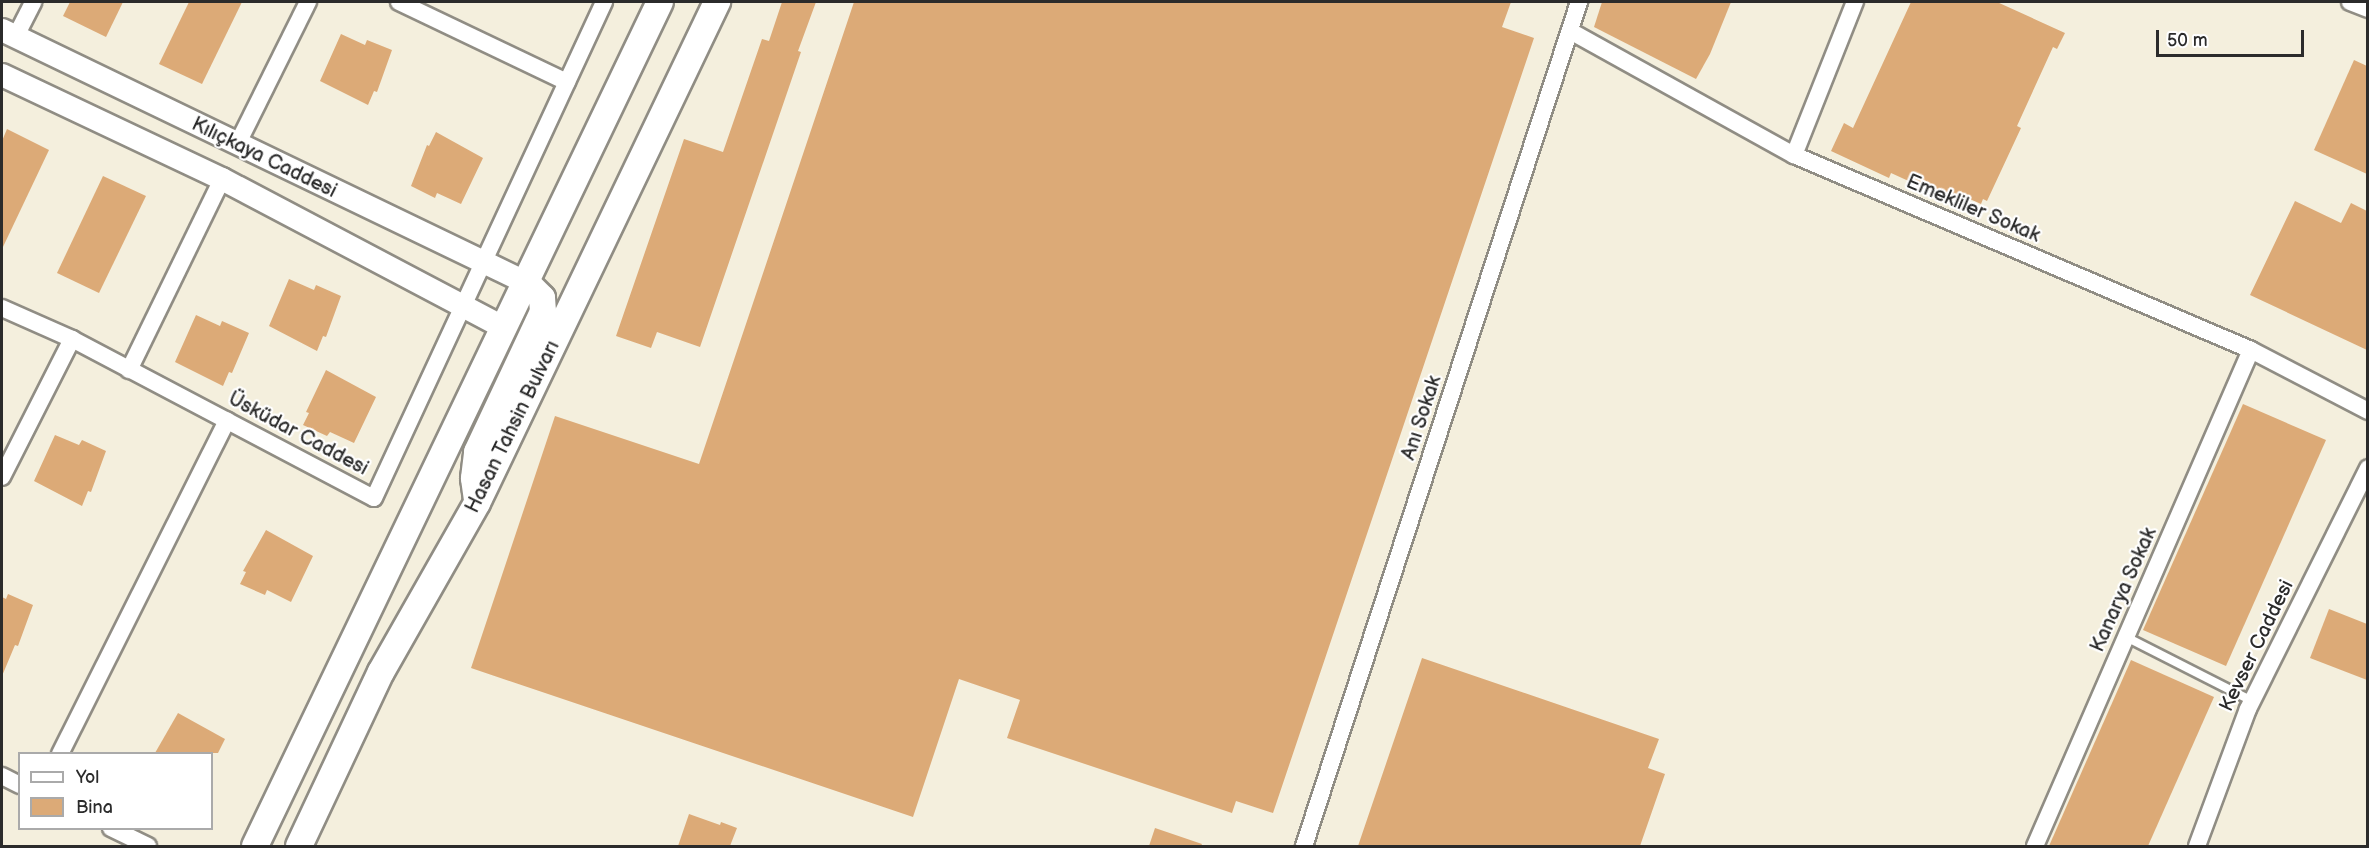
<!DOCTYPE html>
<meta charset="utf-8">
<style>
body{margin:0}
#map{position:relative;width:2369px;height:848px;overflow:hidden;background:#f4efdd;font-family:"Balsamiq Sans",sans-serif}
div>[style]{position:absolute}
.building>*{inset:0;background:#dcaa77}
.roads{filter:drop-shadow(2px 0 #908d84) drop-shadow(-2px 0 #908d84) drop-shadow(0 2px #908d84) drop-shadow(0 -2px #908d84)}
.lane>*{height:8px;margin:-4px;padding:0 4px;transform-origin:4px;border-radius:4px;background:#fff}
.street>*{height:16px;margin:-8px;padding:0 8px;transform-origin:8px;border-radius:8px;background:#fff}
.secondary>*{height:22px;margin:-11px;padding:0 11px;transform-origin:11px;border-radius:11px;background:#fff}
.primary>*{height:26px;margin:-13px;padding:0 13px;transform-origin:13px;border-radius:13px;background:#fff}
span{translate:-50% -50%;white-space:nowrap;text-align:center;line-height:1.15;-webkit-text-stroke:4.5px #fff;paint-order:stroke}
.street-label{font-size:20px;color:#2b2b2b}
.frame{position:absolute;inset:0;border:3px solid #2b2b2b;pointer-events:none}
.legend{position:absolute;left:18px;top:752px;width:195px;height:78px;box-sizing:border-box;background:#fff;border:2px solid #aaa;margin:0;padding:8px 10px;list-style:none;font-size:18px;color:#2b2b2b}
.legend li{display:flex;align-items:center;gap:12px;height:30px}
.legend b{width:30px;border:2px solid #aaa}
.scale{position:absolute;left:2156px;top:30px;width:148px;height:27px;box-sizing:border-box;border:3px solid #2b2b2b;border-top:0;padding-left:8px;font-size:18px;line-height:21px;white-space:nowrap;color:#2b2b2b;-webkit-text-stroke:4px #fff;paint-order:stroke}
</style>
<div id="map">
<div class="building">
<div style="clip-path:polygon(70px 2px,123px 2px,106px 37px,63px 16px)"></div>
<div style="clip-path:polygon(189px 2px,242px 2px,202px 84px,159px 64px)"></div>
<div style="clip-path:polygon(782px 2px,816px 2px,798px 51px,801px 52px,700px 347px,657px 332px,651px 348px,616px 336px,684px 139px,723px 152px,762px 39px,769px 41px)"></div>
<div style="clip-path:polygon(854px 2px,1511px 2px,1502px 27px,1534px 38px,1273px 813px,1236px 801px,1232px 813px,1007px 738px,1020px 700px,959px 679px,913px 817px,471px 668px,555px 416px,699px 464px)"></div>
<div style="clip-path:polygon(1602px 2px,1731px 2px,1710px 54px,1696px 79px,1594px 27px)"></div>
<div style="clip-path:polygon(1911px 2px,1997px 2px,2065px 33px,2057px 49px,2053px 47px,2017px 126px,2021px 128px,1987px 201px,1983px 199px,1981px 204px,1963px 196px,1959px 204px,1891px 173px,1889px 178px,1831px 151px,1844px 123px,1853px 128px)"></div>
<div style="clip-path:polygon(341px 34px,365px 45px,367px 40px,392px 50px,377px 92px,374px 91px,368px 105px,320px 81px)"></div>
<div style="clip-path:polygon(2354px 60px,2367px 66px,2367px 174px,2314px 150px)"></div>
<div style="clip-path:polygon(7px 129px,49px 150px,2px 249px,2px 141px)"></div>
<div style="clip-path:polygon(436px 132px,483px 158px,461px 204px,437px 193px,435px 198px,411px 186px,427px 145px,429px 146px)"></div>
<div style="clip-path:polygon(103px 176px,146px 196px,99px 293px,57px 273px)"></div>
<div style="clip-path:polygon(2295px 201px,2341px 223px,2351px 203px,2367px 211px,2367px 350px,2250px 295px)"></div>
<div style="clip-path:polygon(289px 279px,314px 290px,316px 285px,341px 296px,326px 337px,323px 336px,317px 351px,269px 326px)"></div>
<div style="clip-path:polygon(196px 315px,220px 326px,222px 321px,249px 333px,232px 373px,229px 372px,223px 386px,175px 362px)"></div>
<div style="clip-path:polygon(326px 370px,376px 397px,354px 443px,330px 432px,327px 436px,303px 425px,309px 413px,306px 412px)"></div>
<div style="clip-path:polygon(2243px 404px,2326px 440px,2226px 666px,2143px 630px)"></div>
<div style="clip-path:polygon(55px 435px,79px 445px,82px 440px,106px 451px,91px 492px,88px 491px,82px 506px,34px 481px)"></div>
<div style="clip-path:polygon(266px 530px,313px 556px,291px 602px,267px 590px,265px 595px,240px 584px,246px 572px,243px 571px)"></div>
<div style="clip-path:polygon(8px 594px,33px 605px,18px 646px,15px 645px,2px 676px,2px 597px,6px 599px)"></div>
<div style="clip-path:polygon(2329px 609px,2367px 624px,2367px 680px,2310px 658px)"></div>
<div style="clip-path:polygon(1422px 658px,1659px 739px,1648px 768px,1665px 774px,1640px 846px,1358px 846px)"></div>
<div style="clip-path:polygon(2131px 660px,2214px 697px,2148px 846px,2049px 846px)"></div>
<div style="clip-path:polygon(178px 713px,225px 739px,218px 753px,155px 753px)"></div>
<div style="clip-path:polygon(689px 814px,720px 825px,721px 822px,737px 828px,730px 846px,678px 846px)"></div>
<div style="clip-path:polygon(1155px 828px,1202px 844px,1201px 846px,1149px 846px)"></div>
</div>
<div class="roads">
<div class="lane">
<div style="left:2126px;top:637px;width:141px;rotate:26.9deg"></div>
</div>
<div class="street">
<div style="left:399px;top:2px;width:186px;rotate:25.5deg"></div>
<div style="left:2350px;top:2px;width:19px;rotate:21deg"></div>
<div style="left:1570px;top:31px;width:256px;rotate:29deg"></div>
<div style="left:1794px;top:155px;width:497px;rotate:23.1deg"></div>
<div style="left:2251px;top:350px;width:132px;rotate:27.5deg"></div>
<div style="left:16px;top:36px;width:38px;rotate:-63deg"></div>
<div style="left:237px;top:145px;width:160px;rotate:-63.6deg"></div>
<div style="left:1794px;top:155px;width:165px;rotate:-68.3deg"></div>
<div style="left:2px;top:308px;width:77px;rotate:23.9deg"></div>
<div style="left:72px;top:339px;width:341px;rotate:27.8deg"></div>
<div style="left:374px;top:498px;width:547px;rotate:-65.12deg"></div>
<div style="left:129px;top:370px;width:212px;rotate:-64deg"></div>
<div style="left:2px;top:477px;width:155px;rotate:-63.1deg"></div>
<div style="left:60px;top:754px;width:373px;rotate:-63.4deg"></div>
<div style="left:2px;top:776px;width:20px;rotate:27deg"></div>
<div style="left:111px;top:828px;width:41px;rotate:25.9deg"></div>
<div style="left:1304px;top:846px;width:888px;rotate:-71.95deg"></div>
<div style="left:2035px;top:846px;width:541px;rotate:-66.47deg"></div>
<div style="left:2197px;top:846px;width:146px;rotate:-69.6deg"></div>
<div style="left:2248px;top:709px;width:269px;rotate:-63.5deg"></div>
</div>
<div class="secondary">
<div style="left:2px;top:30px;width:583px;rotate:25.73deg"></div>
<div style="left:2px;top:75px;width:243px;rotate:25.3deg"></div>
<div style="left:222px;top:179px;width:318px;rotate:27.8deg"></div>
</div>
<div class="primary">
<div style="left:477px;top:500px;width:22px;rotate:-98deg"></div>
<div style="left:474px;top:478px;width:26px;rotate:-83deg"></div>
<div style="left:477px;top:452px;width:155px;rotate:-64.8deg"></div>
<div style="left:543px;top:312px;width:14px;rotate:-94deg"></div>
<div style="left:542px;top:298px;width:21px;rotate:-135deg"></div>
<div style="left:255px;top:846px;width:936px;rotate:-64.37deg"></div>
<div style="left:299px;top:846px;width:192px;rotate:-64.8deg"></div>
<div style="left:381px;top:672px;width:194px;rotate:-60.4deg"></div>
<div style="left:477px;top:503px;width:556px;rotate:-64.4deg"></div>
</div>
</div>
<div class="street-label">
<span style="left:264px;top:158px;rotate:26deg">Kılıçkaya Caddesi</span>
<span style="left:1973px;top:209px;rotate:23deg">Emekliler Sokak</span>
<span style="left:1422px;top:418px;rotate:-72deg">Anı Sokak</span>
<span style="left:513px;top:427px;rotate:-64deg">Hasan Tahsin Bulvarı</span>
<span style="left:298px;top:434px;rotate:28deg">Üsküdar Caddesi</span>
<span style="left:2124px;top:590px;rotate:-66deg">Kanarya Sokak</span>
<span style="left:2257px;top:646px;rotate:-64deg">Kevser Caddesi</span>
</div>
<div class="frame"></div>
<ul class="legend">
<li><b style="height:8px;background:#fff"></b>Yol</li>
<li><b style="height:16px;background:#dcaa77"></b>Bina</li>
</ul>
<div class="scale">50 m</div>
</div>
